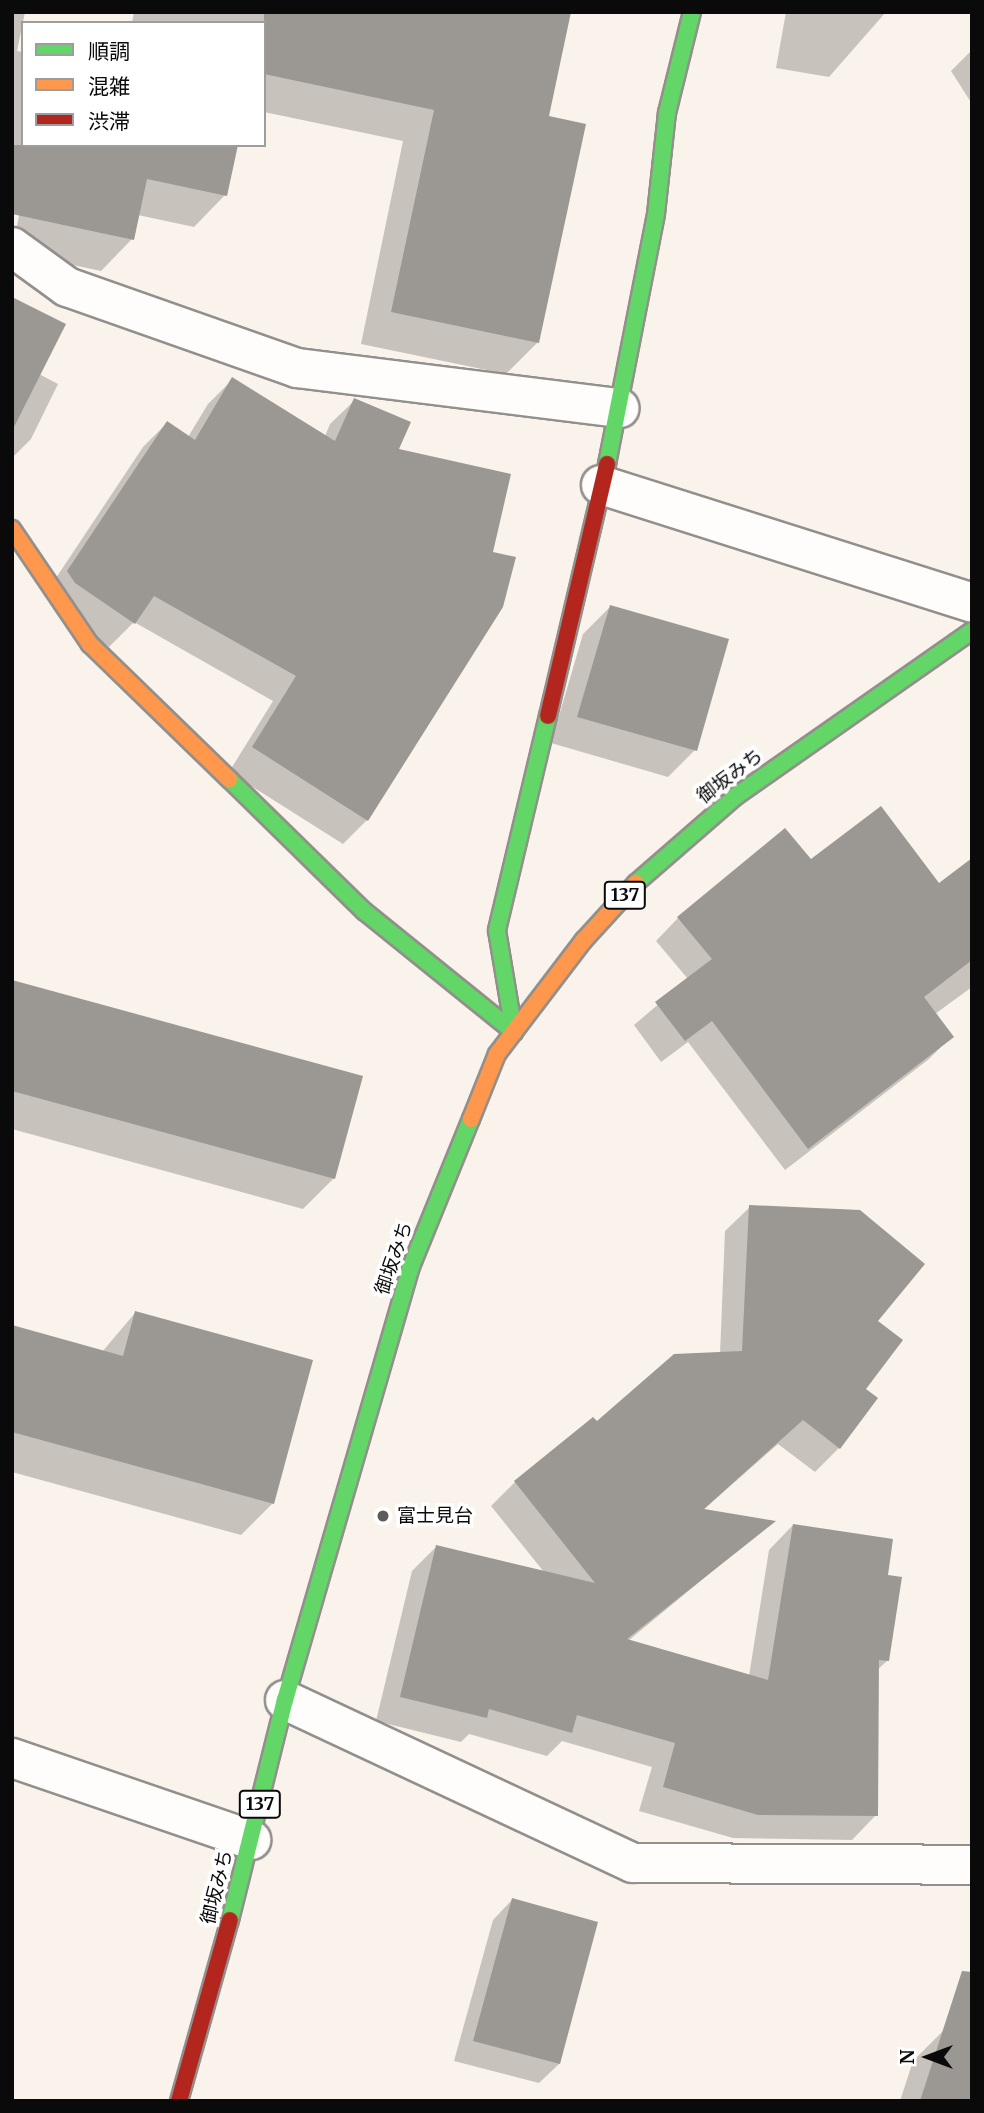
<!DOCTYPE html>
<meta charset="utf-8">
<style>
body{margin:0}
#map{position:relative;width:984px;height:2113px;overflow:hidden;background:#f9f3ec;font-family:Merriweather,"Noto Sans JP",serif}
div>[style]{position:absolute}
.shadow>*{inset:0;background:#0003}
.building>*{inset:0;background:#9b9793}
.roads{filter:drop-shadow(2px 0 #928f8c) drop-shadow(-2px 0 #928f8c) drop-shadow(0 2px #928f8c) drop-shadow(0 -2px #928f8c)}
.street>*{height:38px;margin:-19px;padding:0 19px;transform-origin:19px;border-radius:19px;background:#fefdfc}
.fast>*{height:16px;margin:-8px;padding:0 8px;transform-origin:8px;border-radius:8px;background:#63d668}
.slow>*{height:16px;margin:-8px;padding:0 8px;transform-origin:8px;border-radius:8px;background:#ff974d}
.jam>*{height:16px;margin:-8px;padding:0 8px;transform-origin:8px;border-radius:8px;background:#b3261e}
.dots>*{width:19px;height:19px;translate:-50% -50%;box-sizing:border-box;border:4px solid #fff;border-radius:50%}
span{translate:-50% -50%;white-space:nowrap;text-align:center;line-height:1.15;-webkit-text-stroke:7px #fff;paint-order:stroke}
.shield-label span{padding:2px 5px;background:#fff;border:2px solid;border-radius:5px;-webkit-text-stroke-width:0}
.shield-label{font-size:18px;color:#0a0a0a;font-weight:700}
.street-label{font-size:19px;color:#0a0a0a}
.poi-label{font-size:19px;color:#0a0a0a}
.left{translate:0 -50%;text-align:left}
.frame{position:absolute;inset:0;border:14px solid #0a0a0a;pointer-events:none}
.legend{position:absolute;left:21px;top:21px;width:245px;height:126px;box-sizing:border-box;background:#fff;border:2px solid #9d9d9d;margin:0;padding:9px 12px;list-style:none;font-size:21px;color:#0a0a0a}
.legend li{display:flex;align-items:center;gap:14px;height:35px}
.legend b{width:35px;border:2px solid #9d9d9d}
.north{position:absolute;left:893px;top:2022px;width:70px;height:70px;-webkit-text-stroke:5px #fff;paint-order:stroke;rotate:270deg;font-size:19px;font-weight:700;line-height:28px;text-align:center;color:#0a0a0a}
.north::after{content:'';display:block;margin:auto;width:24px;height:32px;background:#0a0a0a;clip-path:polygon(50% 0,100% 100%,50% 72%,0 100%)}
</style>
<div id="map">
<div class="shadow">
<div style="clip-path:polygon(12px 12px,25px 12px,17px 51px,23px 52px,23px 145px,225px 195px,194px 227px,138px 215px,132px 239px,101px 271px,12px 252px,20px 210px,12px 209px)"></div>
<div style="clip-path:polygon(134px 12px,569px 12px,547px 117px,538px 342px,506px 374px,361px 344px,403px 141px,264px 112px,264px 23px,132px 23px)"></div>
<div style="clip-path:polygon(786px 12px,886px 12px,829px 77px,776px 68px)"></div>
<div style="clip-path:polygon(972px 50px,972px 104px,951px 71px)"></div>
<div style="clip-path:polygon(12px 299px,39px 374px,58px 384px,31px 439px,12px 458px)"></div>
<div style="clip-path:polygon(232px 380px,325px 436px,330px 424px,355px 400px,397px 450px,367px 820px,343px 844px,229px 772px,273px 701px,134px 622px,109px 647px,44px 596px,143px 447px,167px 423px,188px 437px,208px 404px)"></div>
<div style="clip-path:polygon(610px 607px,695px 750px,668px 777px,551px 743px,583px 634px)"></div>
<div style="clip-path:polygon(810px 862px,939px 886px,972px 871px,972px 987px,935px 1014px,952px 1036px,929px 1059px,785px 1170px,688px 1042px,661px 1062px,634px 1025px,688px 979px,656px 941px,678px 918px)"></div>
<div style="clip-path:polygon(12px 982px,334px 1178px,303px 1209px,12px 1129px)"></div>
<div style="clip-path:polygon(750px 1207px,876px 1321px,863px 1389px,839px 1448px,815px 1472px,778px 1444px,702px 1511px,772px 1522px,628px 1641px,749px 1676px,769px 1550px,793px 1525px,886px 1576px,887px 1661px,877px 1670px,876px 1815px,852px 1840px,733px 1838px,639px 1811px,652px 1767px,562px 1741px,547px 1756px,469px 1734px,461px 1742px,376px 1721px,412px 1571px,436px 1547px,544px 1572px,491px 1506px,515px 1482px,597px 1424px,720px 1354px,725px 1231px)"></div>
<div style="clip-path:polygon(135px 1313px,273px 1503px,241px 1535px,12px 1472px,12px 1327px,102px 1352px)"></div>
<div style="clip-path:polygon(512px 1900px,559px 2064px,539px 2083px,454px 2061px,493px 1920px)"></div>
<div style="clip-path:polygon(944px 2030px,972px 2101px,900px 2101px,913px 2061px)"></div>
</div>
<div class="building">
<div style="clip-path:polygon(264px 12px,571px 12px,549px 116px,586px 124px,539px 343px,391px 312px,434px 110px,264px 74px)"></div>
<div style="clip-path:polygon(12px 145px,238px 145px,227px 196px,147px 179px,134px 240px,12px 214px)"></div>
<div style="clip-path:polygon(12px 297px,66px 324px,12px 431px)"></div>
<div style="clip-path:polygon(232px 377px,335px 441px,354px 398px,411px 422px,399px 449px,511px 474px,493px 552px,516px 557px,503px 607px,368px 821px,252px 747px,296px 676px,154px 596px,135px 624px,75px 583px,67px 571px,167px 421px,195px 440px)"></div>
<div style="clip-path:polygon(610px 605px,729px 639px,697px 751px,577px 717px)"></div>
<div style="clip-path:polygon(881px 806px,939px 883px,972px 858px,972px 960px,924px 997px,954px 1037px,808px 1149px,712px 1021px,685px 1041px,655px 1002px,712px 959px,677px 917px,785px 828px,811px 859px)"></div>
<div style="clip-path:polygon(12px 980px,363px 1076px,335px 1179px,12px 1091px)"></div>
<div style="clip-path:polygon(749px 1205px,860px 1210px,925px 1264px,878px 1321px,903px 1340px,866px 1389px,878px 1398px,840px 1449px,803px 1420px,704px 1509px,776px 1521px,627px 1639px,768px 1680px,793px 1524px,893px 1539px,888px 1575px,902px 1577px,889px 1661px,879px 1660px,878px 1816px,758px 1815px,663px 1787px,675px 1743px,577px 1715px,572px 1733px,489px 1709px,487px 1718px,400px 1697px,436px 1545px,595px 1583px,514px 1481px,593px 1417px,597px 1421px,674px 1354px,742px 1351px)"></div>
<div style="clip-path:polygon(135px 1311px,313px 1360px,274px 1504px,12px 1432px,12px 1325px,123px 1356px)"></div>
<div style="clip-path:polygon(512px 1898px,598px 1922px,560px 2064px,473px 2041px)"></div>
<div style="clip-path:polygon(962px 1971px,972px 1972px,972px 2101px,920px 2101px)"></div>
</div>
<div class="roads">
<div class="street">
<div style="left:12px;top:247px;width:68px;rotate:36deg"></div>
<div style="left:67px;top:287px;width:244px;rotate:19.4deg"></div>
<div style="left:297px;top:368px;width:325px;rotate:7.1deg"></div>
<div style="left:601px;top:485px;width:389px;rotate:17.6deg"></div>
<div style="left:285px;top:1700px;width:384px;rotate:25.1deg"></div>
<div style="left:633px;top:1863px;width:339px;rotate:0.3deg"></div>
<div style="left:12px;top:1758px;width:253px;rotate:18.9deg"></div>
</div>
<div class="fast">
<div style="left:607px;top:464px;width:255px;rotate:-78.9deg"></div>
<div style="left:656px;top:214px;width:102px;rotate:-83.8deg"></div>
<div style="left:667px;top:113px;width:104px;rotate:-76.1deg"></div>
<div style="left:229px;top:779px;width:189px;rotate:44.4deg"></div>
<div style="left:364px;top:911px;width:193px;rotate:38.9deg"></div>
<div style="left:514px;top:1032px;width:103px;rotate:-99.5deg"></div>
<div style="left:497px;top:930px;width:220px;rotate:-76.6deg"></div>
<div style="left:636px;top:883px;width:133px;rotate:-41deg"></div>
<div style="left:736px;top:796px;width:288px;rotate:-35deg"></div>
<div style="left:230px;top:1920px;width:227px;rotate:-76deg"></div>
<div style="left:285px;top:1700px;width:449px;rotate:-73.8deg"></div>
<div style="left:410px;top:1269px;width:162px;rotate:-67.9deg"></div>
</div>
<div class="slow">
<div style="left:12px;top:529px;width:139px;rotate:55.9deg"></div>
<div style="left:90px;top:644px;width:194px;rotate:44.2deg"></div>
<div style="left:471px;top:1119px;width:70px;rotate:-68.2deg"></div>
<div style="left:497px;top:1054px;width:143px;rotate:-52.7deg"></div>
<div style="left:584px;top:940px;width:77px;rotate:-47.6deg"></div>
</div>
<div class="jam">
<div style="left:548px;top:716px;width:259px;rotate:-76.8deg"></div>
<div style="left:179px;top:2101px;width:188px;rotate:-74.3deg"></div>
</div>
</div>
<div class="dots">
<div style="left:383px;top:1516px;background:#5e5c59"></div>
</div>
<div class="shield-label">
<span style="left:625px;top:895px">137</span>
<span style="left:260px;top:1804px">137</span>
</div>
<div class="street-label">
<span style="left:730px;top:776px;rotate:-37deg">御坂みち</span>
<span style="left:394px;top:1258px;rotate:-71deg">御坂みち</span>
<span style="left:217px;top:1887px;rotate:-76deg">御坂みち</span>
</div>
<div class="poi-label">
<span class="left" style="left:397px;top:1516px">富士見台</span>
</div>
<div class="frame"></div>
<ul class="legend">
<li><b style="height:9px;background:#63d668"></b>順調</li>
<li><b style="height:9px;background:#ff974d"></b>混雑</li>
<li><b style="height:9px;background:#b3261e"></b>渋滞</li>
</ul>
<div class="north">N</div>
</div>
